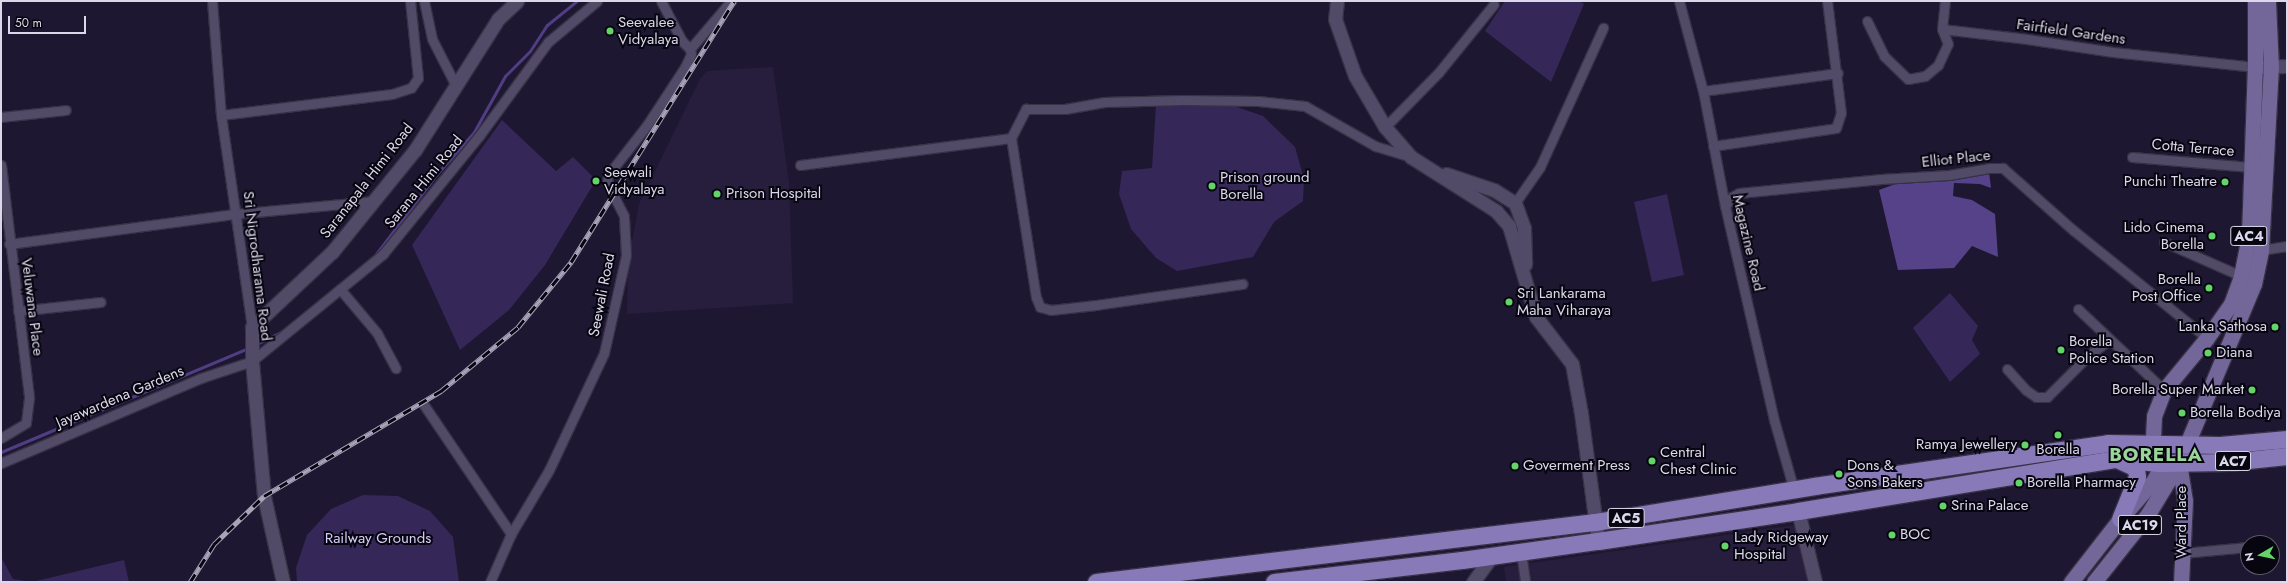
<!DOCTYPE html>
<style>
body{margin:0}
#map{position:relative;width:2288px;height:583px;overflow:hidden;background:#1e1731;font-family:Jost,sans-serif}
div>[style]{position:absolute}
.built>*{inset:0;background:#271e3e}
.green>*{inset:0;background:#352757}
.forest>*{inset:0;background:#564289}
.stream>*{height:3px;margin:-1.5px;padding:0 1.5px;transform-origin:1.5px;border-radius:1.5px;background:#513d83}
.roads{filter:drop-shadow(1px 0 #373246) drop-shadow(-1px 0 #373246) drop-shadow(0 1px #373246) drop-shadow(0 -1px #373246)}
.street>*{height:9px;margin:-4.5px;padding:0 4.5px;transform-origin:4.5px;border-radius:4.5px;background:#514b68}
.secondary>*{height:13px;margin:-6.5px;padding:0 6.5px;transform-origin:6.5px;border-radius:6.5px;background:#514b68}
.primary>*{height:15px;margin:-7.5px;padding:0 7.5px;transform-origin:7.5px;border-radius:7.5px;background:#726798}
.highway>*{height:17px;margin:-8.5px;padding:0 8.5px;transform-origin:8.5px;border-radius:8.5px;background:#8879b8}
.rail>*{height:4.5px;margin-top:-2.25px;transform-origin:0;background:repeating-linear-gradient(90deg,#07050f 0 9px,#a7a3b8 0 18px);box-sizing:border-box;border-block:1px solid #a7a3b8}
.dots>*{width:11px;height:11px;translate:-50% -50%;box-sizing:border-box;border:2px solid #07050f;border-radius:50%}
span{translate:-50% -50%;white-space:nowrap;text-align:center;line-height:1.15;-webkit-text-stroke:4px #07050f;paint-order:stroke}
.shield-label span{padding:1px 3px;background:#07050f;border:1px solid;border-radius:3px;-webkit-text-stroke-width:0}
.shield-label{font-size:14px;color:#dbd8ea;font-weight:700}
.poi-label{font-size:15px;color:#dbd8ea}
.left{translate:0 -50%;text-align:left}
.right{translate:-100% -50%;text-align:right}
.street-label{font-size:15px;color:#dbd8ea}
.park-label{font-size:15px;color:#d5cdf6}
.district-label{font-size:19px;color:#9cd59b;font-weight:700;letter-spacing:1px}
.frame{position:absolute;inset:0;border:2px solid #dbd8ea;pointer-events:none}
.north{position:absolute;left:2240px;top:535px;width:40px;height:40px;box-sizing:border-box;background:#07050f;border:1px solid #5c5967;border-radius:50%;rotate:261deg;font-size:11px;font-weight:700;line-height:16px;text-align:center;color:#dbd8ea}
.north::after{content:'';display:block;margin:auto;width:14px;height:18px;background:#63d468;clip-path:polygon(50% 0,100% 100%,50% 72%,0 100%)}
.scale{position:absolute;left:8px;top:16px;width:78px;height:18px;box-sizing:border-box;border:2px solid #dbd8ea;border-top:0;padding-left:5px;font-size:12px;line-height:14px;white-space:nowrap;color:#dbd8ea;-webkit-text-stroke:3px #07050f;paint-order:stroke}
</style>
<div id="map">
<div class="built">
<div style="clip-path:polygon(773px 67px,789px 183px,793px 303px,627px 314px,628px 264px,639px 204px,700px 79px,707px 71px)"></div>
<div style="clip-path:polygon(1795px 525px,1810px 582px,1506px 582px,1504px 567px)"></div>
</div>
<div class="green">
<div style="clip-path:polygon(1505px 1px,1580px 1px,1584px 4px,1551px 82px,1485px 31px)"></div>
<div style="clip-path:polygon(1186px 102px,1237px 107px,1263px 116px,1295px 147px,1304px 179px,1303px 201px,1274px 222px,1253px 257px,1177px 271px,1156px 258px,1131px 229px,1119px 194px,1122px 171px,1152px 168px,1156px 105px)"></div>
<div style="clip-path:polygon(502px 120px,556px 171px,573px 157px,596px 180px,545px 265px,509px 310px,460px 350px,412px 245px)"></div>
<div style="clip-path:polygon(1667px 194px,1684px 275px,1652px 282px,1634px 202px)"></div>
<div style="clip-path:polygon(1950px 293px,1978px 326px,1972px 340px,1980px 354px,1950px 382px,1913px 328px)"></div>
<div style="clip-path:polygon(363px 495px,398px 496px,430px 511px,453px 537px,459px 582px,297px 582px,296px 568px,307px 535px,331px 509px)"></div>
<div style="clip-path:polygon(1px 557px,13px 579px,32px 582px,124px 560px,129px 582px,1px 582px)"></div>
</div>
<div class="forest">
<div style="clip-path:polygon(1989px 172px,1991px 188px,1980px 184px,1954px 183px,1953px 196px,1972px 200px,1995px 214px,1998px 257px,1972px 246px,1954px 268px,1898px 270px,1879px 190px,1909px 179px)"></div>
</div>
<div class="stream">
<div style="left:376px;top:254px;width:99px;rotate:-52.8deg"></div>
<div style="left:436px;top:175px;width:57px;rotate:-48.5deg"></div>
<div style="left:474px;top:132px;width:64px;rotate:-61deg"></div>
<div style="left:505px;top:76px;width:35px;rotate:-45deg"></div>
<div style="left:530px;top:51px;width:31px;rotate:-57deg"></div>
<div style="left:547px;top:25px;width:38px;rotate:-39deg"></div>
<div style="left:255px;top:345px;width:33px;rotate:-27deg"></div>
<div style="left:1px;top:452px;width:268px;rotate:-22.8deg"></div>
</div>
<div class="roads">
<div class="street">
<div style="left:212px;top:1px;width:114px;rotate:85.5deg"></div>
<div style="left:221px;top:115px;width:214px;rotate:81.7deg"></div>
<div style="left:424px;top:1px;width:39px;rotate:78deg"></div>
<div style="left:432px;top:39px;width:53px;rotate:62.9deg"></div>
<div style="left:1679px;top:1px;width:93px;rotate:75.1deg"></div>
<div style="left:1703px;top:91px;width:117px;rotate:79.2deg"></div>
<div style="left:1725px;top:206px;width:220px;rotate:77.1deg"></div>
<div style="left:1774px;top:420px;width:73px;rotate:74.1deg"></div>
<div style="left:1867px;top:21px;width:39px;rotate:64deg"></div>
<div style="left:1884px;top:56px;width:33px;rotate:44deg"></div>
<div style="left:1908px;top:79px;width:17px;rotate:-10deg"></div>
<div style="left:1925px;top:76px;width:17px;rotate:-40deg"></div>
<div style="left:1938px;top:65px;width:23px;rotate:-65deg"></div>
<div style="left:1948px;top:44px;width:16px;rotate:-112deg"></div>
<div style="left:1942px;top:29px;width:28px;rotate:-84deg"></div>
<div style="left:1942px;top:29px;width:86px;rotate:6.7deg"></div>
<div style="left:2027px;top:39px;width:87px;rotate:8.6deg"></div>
<div style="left:2113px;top:52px;width:143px;rotate:6deg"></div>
<div style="left:690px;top:49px;width:63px;rotate:-49.5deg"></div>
<div style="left:1703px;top:91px;width:136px;rotate:-7.6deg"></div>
<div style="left:221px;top:115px;width:172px;rotate:-7deg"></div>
<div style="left:392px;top:94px;width:20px;rotate:-18deg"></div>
<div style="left:411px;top:88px;width:12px;rotate:-55deg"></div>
<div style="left:418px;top:78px;width:77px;rotate:-95.9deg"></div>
<div style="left:1px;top:117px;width:65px;rotate:-6.1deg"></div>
<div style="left:1385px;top:127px;width:77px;rotate:-45.5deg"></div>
<div style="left:1439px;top:72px;width:87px;rotate:-51deg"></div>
<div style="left:1011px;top:138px;width:161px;rotate:81.1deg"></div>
<div style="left:1036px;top:297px;width:11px;rotate:68deg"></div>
<div style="left:1040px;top:307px;width:11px;rotate:15deg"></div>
<div style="left:1051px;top:310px;width:45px;rotate:-6.3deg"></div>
<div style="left:1096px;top:305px;width:148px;rotate:-8.2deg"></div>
<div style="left:1713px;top:146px;width:124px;rotate:-8.3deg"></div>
<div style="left:1836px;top:128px;width:16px;rotate:-72deg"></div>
<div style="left:1841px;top:113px;width:113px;rotate:-97.1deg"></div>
<div style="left:2132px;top:157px;width:119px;rotate:4.8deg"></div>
<div style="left:1px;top:165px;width:235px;rotate:83.1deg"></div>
<div style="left:29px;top:398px;width:25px;rotate:97deg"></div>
<div style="left:26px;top:423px;width:29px;rotate:149deg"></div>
<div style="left:800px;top:165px;width:213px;rotate:-7.3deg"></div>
<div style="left:1011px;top:138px;width:33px;rotate:-63deg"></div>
<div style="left:1026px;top:109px;width:39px"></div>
<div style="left:1065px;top:109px;width:40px;rotate:-10deg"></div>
<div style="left:1104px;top:102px;width:79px;rotate:-1.5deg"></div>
<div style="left:1183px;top:100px;width:75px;rotate:0.8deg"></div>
<div style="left:1258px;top:101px;width:47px;rotate:6.1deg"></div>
<div style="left:1305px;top:106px;width:81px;rotate:29.7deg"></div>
<div style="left:1375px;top:146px;width:37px;rotate:17deg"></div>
<div style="left:1515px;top:203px;width:44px;rotate:-55.2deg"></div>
<div style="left:1540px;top:167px;width:153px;rotate:-65.6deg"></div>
<div style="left:1725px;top:206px;width:11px;rotate:-52deg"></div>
<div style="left:1732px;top:197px;width:8px;rotate:-30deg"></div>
<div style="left:1739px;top:193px;width:143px;rotate:-5.6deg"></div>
<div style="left:1881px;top:179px;width:68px;rotate:-3.4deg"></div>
<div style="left:1949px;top:175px;width:42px;rotate:-9.7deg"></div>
<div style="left:1990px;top:168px;width:13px"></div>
<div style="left:2003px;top:168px;width:94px;rotate:41.5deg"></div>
<div style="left:2073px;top:230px;width:172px;rotate:38.9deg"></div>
<div style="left:2164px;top:242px;width:84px;rotate:23.8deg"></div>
<div style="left:9px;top:244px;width:227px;rotate:-7.6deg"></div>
<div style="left:234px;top:214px;width:141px;rotate:-5.3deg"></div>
<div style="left:2261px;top:250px;width:26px;rotate:-9deg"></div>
<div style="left:340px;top:289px;width:57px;rotate:49.9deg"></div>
<div style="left:377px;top:333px;width:40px;rotate:62deg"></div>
<div style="left:2078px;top:309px;width:118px;rotate:43.3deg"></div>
<div style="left:18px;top:311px;width:83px;rotate:-6.2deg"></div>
<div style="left:2007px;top:369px;width:28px;rotate:48deg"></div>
<div style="left:2026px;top:390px;width:12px;rotate:35deg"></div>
<div style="left:2036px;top:397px;width:11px"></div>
<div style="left:2047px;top:397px;width:61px;rotate:-45deg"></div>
<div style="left:2090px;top:354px;width:24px;rotate:-36deg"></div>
<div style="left:424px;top:405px;width:156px;rotate:56deg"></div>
<div style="left:1px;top:463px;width:217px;rotate:-23deg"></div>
<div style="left:201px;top:378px;width:54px;rotate:-18.4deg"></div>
<div style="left:252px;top:361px;width:169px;rotate:-39.2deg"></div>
<div style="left:383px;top:254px;width:152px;rotate:-50.9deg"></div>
<div style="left:479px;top:136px;width:117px;rotate:-53.7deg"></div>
<div style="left:548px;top:42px;width:64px;rotate:-39.9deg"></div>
<div style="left:1521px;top:552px;width:30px;rotate:82deg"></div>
<div style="left:2183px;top:553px;width:65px;rotate:-5.3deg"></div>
<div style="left:490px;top:582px;width:52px;rotate:-66.4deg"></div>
<div style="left:511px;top:534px;width:74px;rotate:-59.3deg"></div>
<div style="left:549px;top:470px;width:129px;rotate:-64.8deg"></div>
<div style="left:604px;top:353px;width:100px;rotate:-77.3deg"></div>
<div style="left:626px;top:255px;width:39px;rotate:-93deg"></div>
<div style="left:624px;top:216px;width:37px;rotate:-117deg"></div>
<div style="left:607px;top:183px;width:8px;rotate:-83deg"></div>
<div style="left:608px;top:175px;width:63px;rotate:-52deg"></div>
<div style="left:647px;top:125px;width:69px;rotate:-56.8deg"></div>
<div style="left:685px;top:67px;width:14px;rotate:-65deg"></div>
<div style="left:691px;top:54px;width:5px;rotate:-101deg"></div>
<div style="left:690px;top:49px;width:11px;rotate:-135deg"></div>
<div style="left:682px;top:41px;width:45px;rotate:-117.7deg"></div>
</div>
<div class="secondary">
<div style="left:1337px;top:1px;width:18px;rotate:96deg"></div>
<div style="left:1335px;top:19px;width:60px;rotate:70.7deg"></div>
<div style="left:1355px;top:76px;width:59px;rotate:59.5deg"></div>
<div style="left:1385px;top:127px;width:40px;rotate:49deg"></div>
<div style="left:1411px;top:157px;width:101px;rotate:32.4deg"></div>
<div style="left:1496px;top:211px;width:20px;rotate:49deg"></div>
<div style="left:1509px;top:226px;width:95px;rotate:73.5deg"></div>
<div style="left:1536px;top:317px;width:59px;rotate:52.5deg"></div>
<div style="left:1572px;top:364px;width:50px;rotate:79.6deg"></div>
<div style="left:1581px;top:413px;width:129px;rotate:82.4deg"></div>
<div style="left:2255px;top:67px;width:32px;rotate:-2deg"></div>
<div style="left:1446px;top:174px;width:51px;rotate:18.4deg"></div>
<div style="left:1494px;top:190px;width:25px;rotate:32deg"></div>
<div style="left:1515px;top:203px;width:27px;rotate:70deg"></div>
<div style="left:1524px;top:228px;width:36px;rotate:88deg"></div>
<div style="left:1798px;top:511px;width:73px;rotate:76.5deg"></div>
<div style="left:283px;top:582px;width:88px;rotate:-102.5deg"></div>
<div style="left:264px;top:496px;width:136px;rotate:-95.1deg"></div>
<div style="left:252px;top:361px;width:34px;rotate:-90deg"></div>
<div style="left:252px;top:327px;width:110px;rotate:-43.2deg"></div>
<div style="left:332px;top:252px;width:132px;rotate:-50.9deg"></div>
<div style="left:415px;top:150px;width:155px;rotate:-57.6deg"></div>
<div style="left:498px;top:19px;width:26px;rotate:-43deg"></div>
<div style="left:1473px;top:582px;width:32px;rotate:-54deg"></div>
</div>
<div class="primary">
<div style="left:2179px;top:463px;width:38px;rotate:81deg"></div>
<div style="left:2185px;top:501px;width:81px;rotate:92.8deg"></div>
<div style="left:2071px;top:582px;width:80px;rotate:-52.1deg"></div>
<div style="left:2120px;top:519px;width:52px;rotate:-48.9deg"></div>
<div style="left:2154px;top:480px;width:9px;rotate:-63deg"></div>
<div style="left:2158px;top:472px;width:9px;rotate:-84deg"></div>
<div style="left:2159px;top:463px;width:27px;rotate:-103deg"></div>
<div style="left:2153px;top:437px;width:21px;rotate:-87deg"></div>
<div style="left:2154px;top:416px;width:28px;rotate:-69deg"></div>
<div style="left:2164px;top:390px;width:67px;rotate:-50.4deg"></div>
<div style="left:2207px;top:338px;width:42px;rotate:-54.8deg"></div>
<div style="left:2231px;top:304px;width:30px;rotate:-70deg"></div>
<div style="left:2241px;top:276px;width:41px;rotate:-78.7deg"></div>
<div style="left:2249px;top:236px;width:169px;rotate:-88deg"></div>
<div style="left:2255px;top:67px;width:66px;rotate:-90deg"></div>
<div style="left:2094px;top:582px;width:87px;rotate:-51.5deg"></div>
<div style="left:2148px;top:514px;width:60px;rotate:-58.7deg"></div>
<div style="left:2179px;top:463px;width:194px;rotate:-67.3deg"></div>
<div style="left:2254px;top:284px;width:35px;rotate:-78deg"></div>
<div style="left:2261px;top:250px;width:182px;rotate:-86.9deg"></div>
<div style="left:2271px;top:68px;width:67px;rotate:-92.6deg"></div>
</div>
<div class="highway">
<div style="left:2119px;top:460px;width:19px;rotate:25deg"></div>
<div style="left:2136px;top:468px;width:9px;rotate:84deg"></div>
<div style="left:2137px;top:477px;width:45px;rotate:112deg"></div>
<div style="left:1096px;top:582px;width:503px;rotate:-6.86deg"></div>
<div style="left:1595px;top:522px;width:222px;rotate:-9.3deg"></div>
<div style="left:1814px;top:486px;width:297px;rotate:-8.3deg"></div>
<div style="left:2108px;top:443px;width:112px;rotate:1deg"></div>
<div style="left:2220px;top:445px;width:67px;rotate:-5.1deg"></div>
<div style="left:1274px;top:582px;width:189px;rotate:-6.7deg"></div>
<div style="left:1462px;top:560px;width:137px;rotate:-8deg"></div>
<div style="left:1598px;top:541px;width:202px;rotate:-8.5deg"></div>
<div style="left:1798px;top:511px;width:322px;rotate:-9.3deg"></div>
<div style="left:2116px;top:459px;width:43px;rotate:5.3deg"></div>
<div style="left:2159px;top:463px;width:70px;rotate:-0.8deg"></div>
<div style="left:2229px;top:462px;width:58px;rotate:-5.9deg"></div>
</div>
</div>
<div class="rail">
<div style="left:190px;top:582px;width:45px;rotate:-57.7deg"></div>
<div style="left:214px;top:544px;width:69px;rotate:-43.8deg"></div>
<div style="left:264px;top:496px;width:206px;rotate:-30.7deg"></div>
<div style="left:441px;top:391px;width:100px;rotate:-39.7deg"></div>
<div style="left:518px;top:327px;width:84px;rotate:-50.8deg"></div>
<div style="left:571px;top:262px;width:308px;rotate:-58deg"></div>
</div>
<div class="dots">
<div style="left:610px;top:31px;background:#63d468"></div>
<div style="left:596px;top:181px;background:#63d468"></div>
<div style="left:2225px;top:182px;background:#63d468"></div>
<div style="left:1212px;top:186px;background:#63d468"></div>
<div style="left:717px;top:194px;background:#63d468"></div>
<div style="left:2212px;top:236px;background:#63d468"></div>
<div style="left:2209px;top:288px;background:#63d468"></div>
<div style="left:1509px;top:302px;background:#63d468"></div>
<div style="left:2275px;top:327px;background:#63d468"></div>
<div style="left:2061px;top:350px;background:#63d468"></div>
<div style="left:2208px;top:353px;background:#63d468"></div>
<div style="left:2252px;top:390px;background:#63d468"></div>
<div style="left:2182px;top:413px;background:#63d468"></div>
<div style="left:2058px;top:435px;background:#63d468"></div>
<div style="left:2025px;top:445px;background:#63d468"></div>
<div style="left:1652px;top:461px;background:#63d468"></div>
<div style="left:1515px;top:466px;background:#63d468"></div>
<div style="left:1839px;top:474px;background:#63d468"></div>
<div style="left:2019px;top:483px;background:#63d468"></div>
<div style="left:1943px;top:506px;background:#63d468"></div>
<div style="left:1892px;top:535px;background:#63d468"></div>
<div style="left:1725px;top:546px;background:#63d468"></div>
</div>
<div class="shield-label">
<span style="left:2249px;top:236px">AC4</span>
<span style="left:2233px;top:461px">AC7</span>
<span style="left:1626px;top:518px">AC5</span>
<span style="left:2140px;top:525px">AC19</span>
</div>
<div class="poi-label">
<span class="left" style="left:618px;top:31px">Seevalee<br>Vidyalaya</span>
<span class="left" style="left:604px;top:181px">Seewali<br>Vidyalaya</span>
<span class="left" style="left:1220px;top:186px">Prison ground<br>Borella</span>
<span class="right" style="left:2217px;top:182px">Punchi Theatre</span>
<span class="left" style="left:726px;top:194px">Prison Hospital</span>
<span class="right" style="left:2204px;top:236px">Lido Cinema<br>Borella</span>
<span class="right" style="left:2201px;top:288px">Borella<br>Post Office</span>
<span class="left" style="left:1517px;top:302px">Sri Lankarama<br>Maha Viharaya</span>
<span class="right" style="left:2267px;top:327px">Lanka Sathosa</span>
<span class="left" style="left:2069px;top:350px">Borella<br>Police Station</span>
<span class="left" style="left:2216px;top:353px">Diana</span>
<span class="right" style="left:2244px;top:390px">Borella Super Market</span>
<span class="left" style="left:2190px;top:413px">Borella Bodiya</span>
<span class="right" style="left:2017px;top:445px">Ramya Jewellery</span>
<span style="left:2058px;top:450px">Borella</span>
<span class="left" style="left:1660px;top:461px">Central<br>Chest Clinic</span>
<span class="left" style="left:1847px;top:474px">Dons &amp;<br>Sons Bakers</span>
<span class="left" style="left:1523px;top:466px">Goverment Press</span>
<span class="left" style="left:2027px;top:483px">Borella Pharmacy</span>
<span class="left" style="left:1951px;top:506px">Srina Palace</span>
<span class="left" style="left:1900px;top:535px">BOC</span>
<span class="left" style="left:1734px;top:546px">Lady Ridgeway<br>Hospital</span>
</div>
<div class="street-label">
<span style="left:2071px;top:32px;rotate:8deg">Fairfield Gardens</span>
<span style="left:2193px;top:148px;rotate:5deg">Cotta Terrace</span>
<span style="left:1956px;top:159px;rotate:-6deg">Elliot Place</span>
<span style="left:367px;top:181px;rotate:-52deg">Saranapala Himi Road</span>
<span style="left:424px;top:182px;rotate:-51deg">Sarana Himi Road</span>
<span style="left:1748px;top:243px;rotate:77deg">Magazine Road</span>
<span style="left:257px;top:266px;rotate:83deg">Sri Nigrodharama Road</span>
<span style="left:602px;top:295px;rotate:-79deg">Seewali Road</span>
<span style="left:32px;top:307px;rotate:83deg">Veluwana Place</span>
<span style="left:120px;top:397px;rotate:-23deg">Jayawardena Gardens</span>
<span style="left:2182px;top:522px;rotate:-90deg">Ward Place</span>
</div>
<div class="park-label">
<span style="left:378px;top:539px">Railway Grounds</span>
</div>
<div class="district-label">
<span style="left:2156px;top:455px">BORELLA</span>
</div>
<div class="frame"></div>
<div class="north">N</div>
<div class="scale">50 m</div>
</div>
